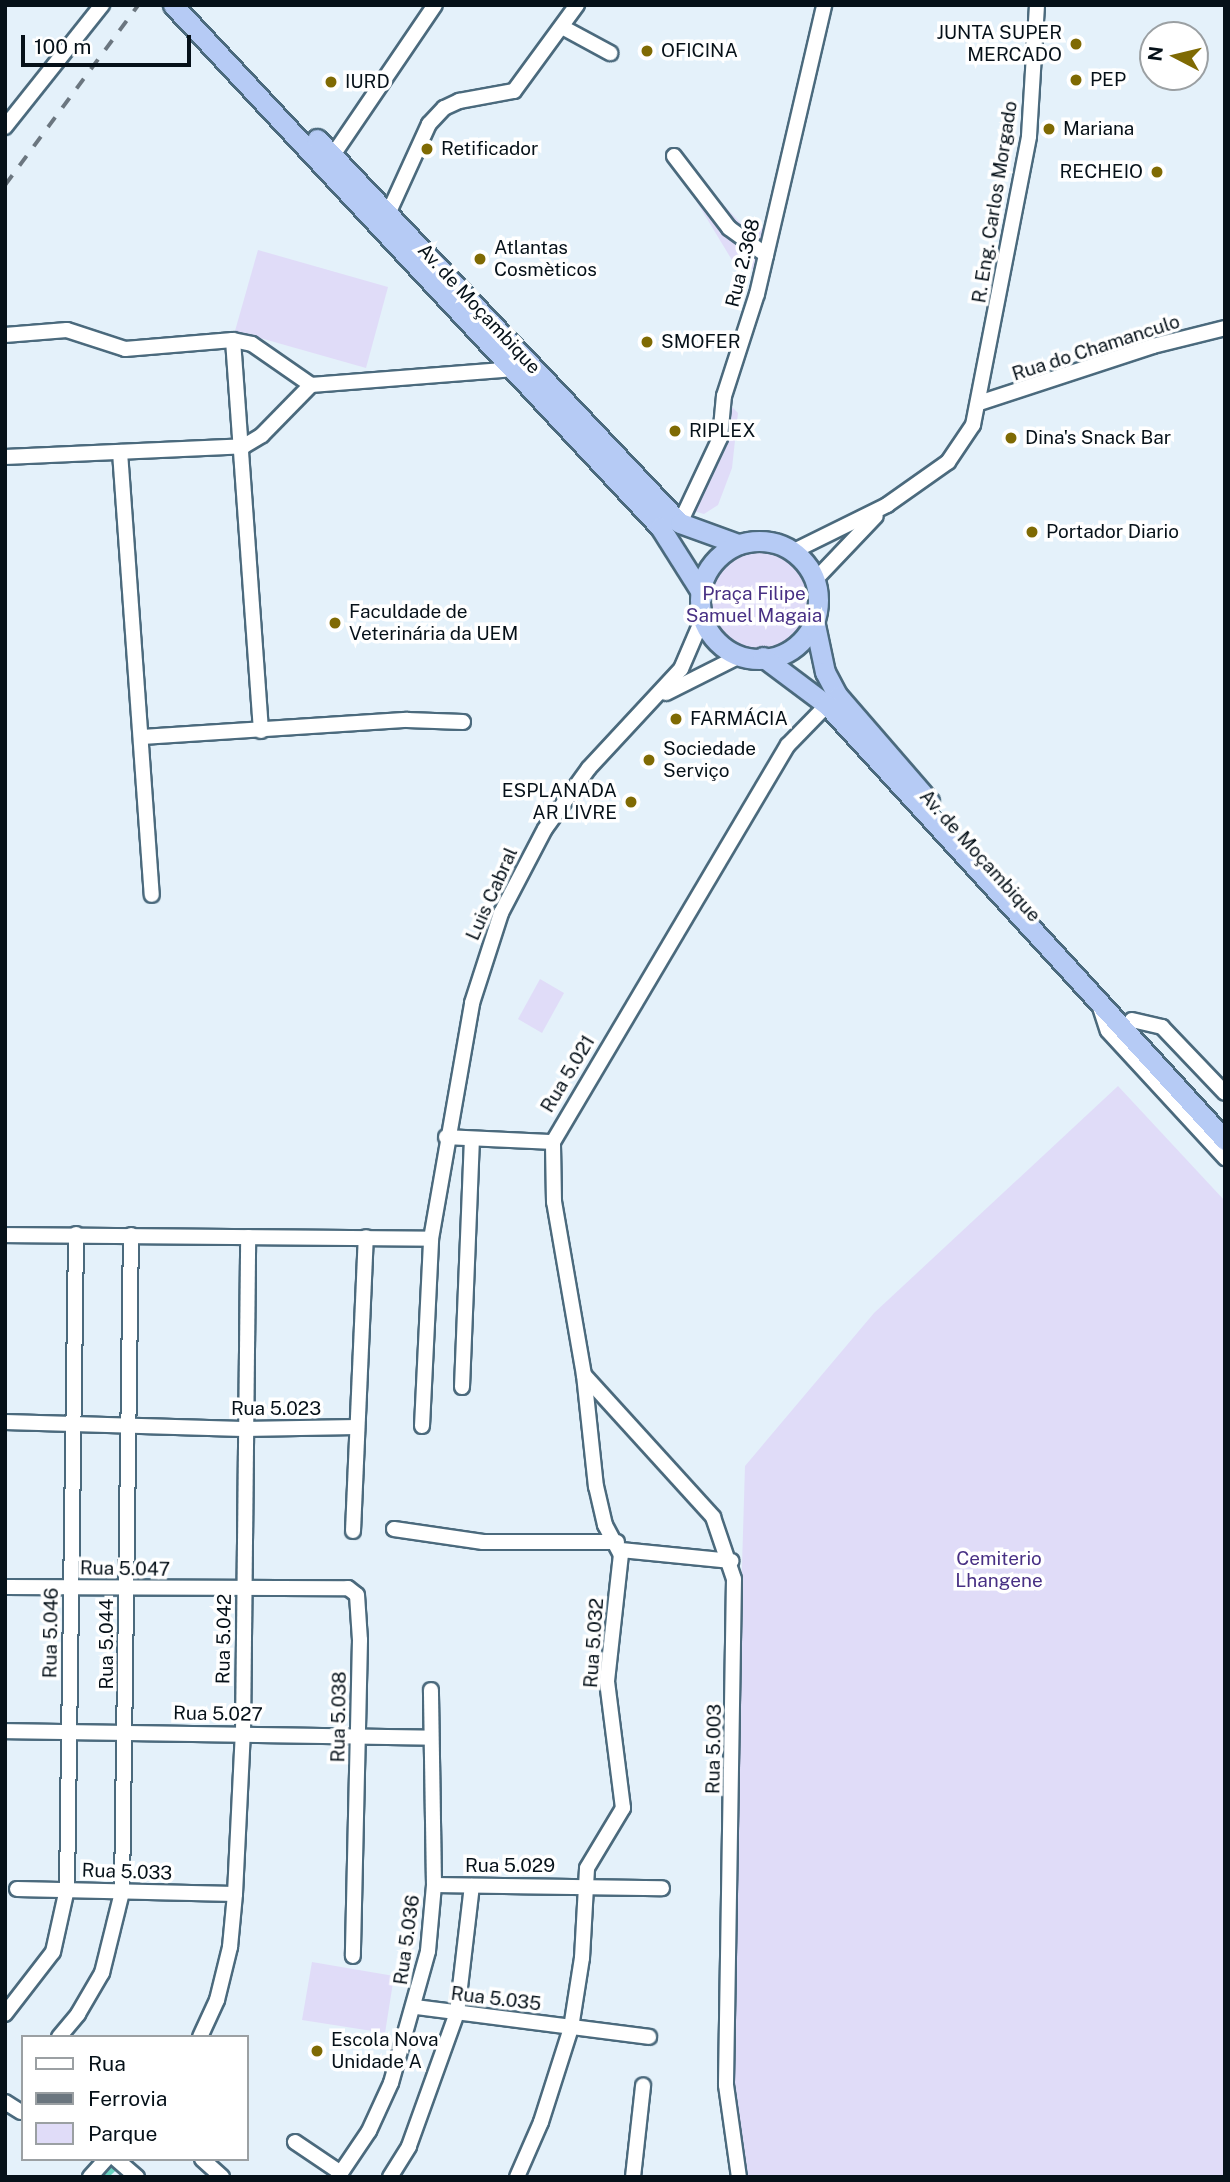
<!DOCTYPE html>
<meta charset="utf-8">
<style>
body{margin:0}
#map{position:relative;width:1230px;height:2182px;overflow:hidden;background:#e4f1fa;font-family:"Public Sans",sans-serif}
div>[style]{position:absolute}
.green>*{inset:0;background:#e0dcf8}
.round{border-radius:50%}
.canal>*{height:12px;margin:-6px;padding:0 6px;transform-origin:6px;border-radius:6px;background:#6bd5c1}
.roads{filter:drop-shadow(2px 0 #4b6a7d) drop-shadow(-2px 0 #4b6a7d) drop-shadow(0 2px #4b6a7d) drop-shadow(0 -2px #4b6a7d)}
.minor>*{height:14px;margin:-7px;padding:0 7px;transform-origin:7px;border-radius:7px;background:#fff}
.highway>*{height:19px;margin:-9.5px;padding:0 9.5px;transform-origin:9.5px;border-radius:9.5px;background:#b6cbf5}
.highway>.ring{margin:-9.5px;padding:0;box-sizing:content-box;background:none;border:19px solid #b6cbf5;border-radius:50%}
.rail>*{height:3.5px;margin-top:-1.75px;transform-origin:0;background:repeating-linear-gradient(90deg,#6b767f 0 12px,transparent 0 24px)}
.dots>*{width:19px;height:19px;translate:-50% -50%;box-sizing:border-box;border:4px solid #fff;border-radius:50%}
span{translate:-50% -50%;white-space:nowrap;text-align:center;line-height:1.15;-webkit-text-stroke:7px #fff;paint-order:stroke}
.poi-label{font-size:19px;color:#061119}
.right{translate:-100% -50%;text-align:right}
.left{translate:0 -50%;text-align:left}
.street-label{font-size:19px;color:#061119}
.park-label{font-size:19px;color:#483084}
.frame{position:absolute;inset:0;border:7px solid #061119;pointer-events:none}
.legend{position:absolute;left:21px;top:2035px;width:228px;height:126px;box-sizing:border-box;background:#fff;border:2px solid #9ba0a3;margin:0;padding:9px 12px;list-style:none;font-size:21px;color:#061119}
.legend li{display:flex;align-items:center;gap:14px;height:35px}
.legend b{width:35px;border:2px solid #9ba0a3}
.north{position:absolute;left:1139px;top:21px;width:70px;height:70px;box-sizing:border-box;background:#fff;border:2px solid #9ba0a3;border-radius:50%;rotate:277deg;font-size:19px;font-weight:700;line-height:28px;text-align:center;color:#061119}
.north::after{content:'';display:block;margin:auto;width:24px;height:32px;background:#7f6a03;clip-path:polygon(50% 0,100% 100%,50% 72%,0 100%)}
.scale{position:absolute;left:21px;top:35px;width:170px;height:32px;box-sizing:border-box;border:4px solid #061119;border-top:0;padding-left:9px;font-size:21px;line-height:24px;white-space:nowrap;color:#061119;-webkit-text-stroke:5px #fff;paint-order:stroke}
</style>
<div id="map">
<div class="green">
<div style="clip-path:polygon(672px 161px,688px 167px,748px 231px,764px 227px,756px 272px,745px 264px,738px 270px)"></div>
<div style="clip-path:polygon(258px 250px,388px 287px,366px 368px,235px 331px)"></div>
<div style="clip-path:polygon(728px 403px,738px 413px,732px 468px,718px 505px,704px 514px,683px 508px)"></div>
<div class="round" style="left:699px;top:550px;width:110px;height:110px"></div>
<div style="clip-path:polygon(540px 979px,564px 993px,542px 1033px,518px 1019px)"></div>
<div style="clip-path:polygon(1118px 1086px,1225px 1201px,1225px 2177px,745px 2177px,735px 2128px,728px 2036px,745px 1466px,874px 1313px)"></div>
<div style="clip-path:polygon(312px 1962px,394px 1976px,385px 2033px,302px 2020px)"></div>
</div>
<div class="canal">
<div style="left:100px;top:2177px;width:21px;rotate:-43deg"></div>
<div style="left:115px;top:2163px;width:11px;rotate:38deg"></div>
</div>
<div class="roads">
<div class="minor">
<div style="left:562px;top:27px;width:55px;rotate:28.4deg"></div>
<div style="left:5px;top:127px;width:156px;rotate:-51.5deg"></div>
<div style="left:333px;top:155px;width:181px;rotate:-55.8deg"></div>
<div style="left:674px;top:156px;width:91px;rotate:52.6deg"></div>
<div style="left:729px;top:228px;width:46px;rotate:36.1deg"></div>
<div style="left:388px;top:214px;width:99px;rotate:-65.5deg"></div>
<div style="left:429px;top:124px;width:22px;rotate:-47deg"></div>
<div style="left:444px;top:108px;width:17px;rotate:-25deg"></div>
<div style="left:459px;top:101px;width:56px;rotate:-10.3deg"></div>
<div style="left:514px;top:91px;width:107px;rotate:-53.8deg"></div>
<div style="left:5px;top:335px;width:62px;rotate:-4.6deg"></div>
<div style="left:67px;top:330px;width:61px;rotate:18.1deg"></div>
<div style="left:125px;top:349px;width:108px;rotate:-4.8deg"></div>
<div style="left:233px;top:340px;width:19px;rotate:12deg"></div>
<div style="left:252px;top:344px;width:72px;rotate:34.8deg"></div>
<div style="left:311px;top:385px;width:203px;rotate:-4.5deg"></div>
<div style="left:233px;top:340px;width:392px;rotate:85.9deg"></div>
<div style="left:979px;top:403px;width:183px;rotate:-18.1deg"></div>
<div style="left:1153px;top:346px;width:74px;rotate:-14deg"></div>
<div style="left:120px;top:452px;width:444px;rotate:85.9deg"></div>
<div style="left:5px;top:457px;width:239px;rotate:-2.6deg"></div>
<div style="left:244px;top:446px;width:21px;rotate:-31deg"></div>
<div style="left:262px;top:435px;width:70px;rotate:-45.6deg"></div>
<div style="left:680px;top:523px;width:94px;rotate:-64.8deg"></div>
<div style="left:720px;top:438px;width:42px;rotate:-84.6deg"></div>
<div style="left:724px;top:396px;width:107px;rotate:-72.1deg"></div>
<div style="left:757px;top:294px;width:297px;rotate:-76.9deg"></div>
<div style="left:794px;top:551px;width:104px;rotate:-26.3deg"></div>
<div style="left:887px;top:505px;width:75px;rotate:-35.2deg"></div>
<div style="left:948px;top:462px;width:45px;rotate:-56deg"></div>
<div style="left:973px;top:425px;width:294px;rotate:-79deg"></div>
<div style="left:1029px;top:136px;width:131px;rotate:-86.5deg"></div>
<div style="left:815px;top:580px;width:88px;rotate:-46.4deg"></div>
<div style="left:666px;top:693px;width:80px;rotate:-26.6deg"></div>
<div style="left:142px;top:737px;width:266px;rotate:-3.7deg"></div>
<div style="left:407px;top:720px;width:56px;rotate:2deg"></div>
<div style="left:1099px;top:1004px;width:28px;rotate:72deg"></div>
<div style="left:1108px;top:1031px;width:173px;rotate:47.3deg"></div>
<div style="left:1132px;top:1020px;width:31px;rotate:13deg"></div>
<div style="left:1162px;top:1027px;width:91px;rotate:46.3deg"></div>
<div style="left:446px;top:1137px;width:107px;rotate:2.7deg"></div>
<div style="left:5px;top:1235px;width:426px;rotate:0.5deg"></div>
<div style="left:431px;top:1239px;width:240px;rotate:-80.1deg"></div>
<div style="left:472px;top:1003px;width:95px;rotate:-72.1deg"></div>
<div style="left:501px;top:913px;width:95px;rotate:-62.4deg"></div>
<div style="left:545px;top:829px;width:75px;rotate:-54.2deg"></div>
<div style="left:589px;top:768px;width:135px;rotate:-47.1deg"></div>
<div style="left:681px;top:669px;width:53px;rotate:-66.8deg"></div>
<div style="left:584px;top:1375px;width:192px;rotate:47.7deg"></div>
<div style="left:713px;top:1517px;width:65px;rotate:71.3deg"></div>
<div style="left:734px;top:1579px;width:506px;rotate:90.91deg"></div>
<div style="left:726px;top:2085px;width:93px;rotate:82deg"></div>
<div style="left:462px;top:1387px;width:247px;rotate:-87.7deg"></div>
<div style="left:5px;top:1422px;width:238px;rotate:1.7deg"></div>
<div style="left:243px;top:1429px;width:114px;rotate:-1deg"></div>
<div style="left:422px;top:1426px;width:187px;rotate:-87.2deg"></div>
<div style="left:394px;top:1529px;width:90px;rotate:8.3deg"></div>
<div style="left:483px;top:1542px;width:134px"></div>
<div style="left:353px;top:1531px;width:294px;rotate:-87.5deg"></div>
<div style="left:621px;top:1550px;width:111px;rotate:5.7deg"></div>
<div style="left:5px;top:1587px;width:343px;rotate:0.2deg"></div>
<div style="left:348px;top:1588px;width:11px;rotate:38deg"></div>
<div style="left:357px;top:1595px;width:45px;rotate:86.2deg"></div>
<div style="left:360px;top:1640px;width:316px;rotate:91.3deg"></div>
<div style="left:5px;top:1731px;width:424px;rotate:0.9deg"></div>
<div style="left:434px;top:1885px;width:228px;rotate:0.8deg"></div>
<div style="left:17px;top:1889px;width:218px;rotate:1.3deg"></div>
<div style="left:416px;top:2007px;width:235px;rotate:7.3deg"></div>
<div style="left:5px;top:2014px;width:78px;rotate:-52.3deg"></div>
<div style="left:53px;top:1952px;width:65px;rotate:-77.5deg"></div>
<div style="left:67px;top:1889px;width:655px;rotate:-89.21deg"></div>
<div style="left:59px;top:2037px;width:30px;rotate:-50deg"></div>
<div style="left:78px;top:2014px;width:48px;rotate:-59.7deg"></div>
<div style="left:102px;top:1973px;width:83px;rotate:-76.1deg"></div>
<div style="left:122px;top:1892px;width:657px;rotate:-89.22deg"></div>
<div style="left:200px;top:2037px;width:41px;rotate:-65.3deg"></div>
<div style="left:217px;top:2000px;width:55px;rotate:-76.2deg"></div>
<div style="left:230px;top:1947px;width:53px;rotate:-84.6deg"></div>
<div style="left:235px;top:1894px;width:161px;rotate:-87.2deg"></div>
<div style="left:243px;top:1733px;width:496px;rotate:-89.4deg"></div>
<div style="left:5px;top:2102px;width:19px;rotate:32deg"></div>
<div style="left:295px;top:2142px;width:55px;rotate:34deg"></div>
<div style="left:116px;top:2159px;width:28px;rotate:41deg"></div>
<div style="left:202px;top:2159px;width:27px;rotate:42deg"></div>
<div style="left:90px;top:2177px;width:24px;rotate:-48deg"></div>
<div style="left:338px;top:2177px;width:55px;rotate:-56deg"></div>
<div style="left:369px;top:2131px;width:53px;rotate:-65.4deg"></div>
<div style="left:391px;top:2083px;width:137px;rotate:-74.3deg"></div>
<div style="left:428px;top:1951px;width:66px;rotate:-84.8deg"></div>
<div style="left:434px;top:1885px;width:195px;rotate:-90.9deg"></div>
<div style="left:390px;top:2177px;width:36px;rotate:-58deg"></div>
<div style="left:409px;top:2146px;width:141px;rotate:-70.2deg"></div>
<div style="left:457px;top:2013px;width:128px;rotate:-83.3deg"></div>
<div style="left:517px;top:2177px;width:60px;rotate:-66.4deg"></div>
<div style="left:541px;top:2122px;width:99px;rotate:-72.3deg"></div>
<div style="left:571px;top:2028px;width:71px;rotate:-81.1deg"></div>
<div style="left:582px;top:1958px;width:90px;rotate:-86.8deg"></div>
<div style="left:587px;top:1868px;width:70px;rotate:-59deg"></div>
<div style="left:623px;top:1808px;width:128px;rotate:-97.2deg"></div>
<div style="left:607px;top:1681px;width:127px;rotate:-83.7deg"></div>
<div style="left:621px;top:1555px;width:34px;rotate:-118deg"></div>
<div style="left:605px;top:1525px;width:39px;rotate:-103deg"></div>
<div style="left:596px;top:1487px;width:113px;rotate:-96.1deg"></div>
<div style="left:584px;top:1375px;width:176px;rotate:-99.8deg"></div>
<div style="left:554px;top:1202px;width:60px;rotate:-91deg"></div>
<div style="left:553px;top:1142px;width:461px;rotate:-59.4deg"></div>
<div style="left:788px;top:745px;width:56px;rotate:-45.7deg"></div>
<div style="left:633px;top:2177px;width:92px;rotate:-83.7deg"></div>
</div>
<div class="highway">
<div style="left:173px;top:5px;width:714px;rotate:46.99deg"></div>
<div style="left:660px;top:527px;width:80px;rotate:57.7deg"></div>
<div style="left:317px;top:139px;width:528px;rotate:46.61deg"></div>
<div style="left:680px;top:523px;width:62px;rotate:19.9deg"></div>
<div class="ring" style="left:700px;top:541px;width:99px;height:99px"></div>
<div style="left:814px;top:620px;width:53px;rotate:78.1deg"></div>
<div style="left:825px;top:672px;width:27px;rotate:62deg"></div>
<div style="left:838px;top:696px;width:139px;rotate:49.1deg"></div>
<div style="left:763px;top:657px;width:80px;rotate:36.9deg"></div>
<div style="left:827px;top:705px;width:590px;rotate:47.54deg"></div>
</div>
</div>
<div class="rail">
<div style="left:5px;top:185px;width:224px;rotate:-53.5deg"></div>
</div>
<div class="dots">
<div style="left:1076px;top:44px;background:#7f6a03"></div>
<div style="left:647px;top:51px;background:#7f6a03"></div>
<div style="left:1076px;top:80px;background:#7f6a03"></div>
<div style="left:331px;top:82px;background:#7f6a03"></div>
<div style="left:1049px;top:129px;background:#7f6a03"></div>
<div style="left:427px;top:149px;background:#7f6a03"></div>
<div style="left:1157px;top:172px;background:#7f6a03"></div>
<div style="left:480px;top:259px;background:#7f6a03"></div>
<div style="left:647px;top:342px;background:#7f6a03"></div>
<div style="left:675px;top:431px;background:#7f6a03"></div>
<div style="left:1011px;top:438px;background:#7f6a03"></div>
<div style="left:1032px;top:532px;background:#7f6a03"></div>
<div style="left:335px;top:623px;background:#7f6a03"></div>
<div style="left:676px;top:719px;background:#7f6a03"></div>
<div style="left:649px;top:760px;background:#7f6a03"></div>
<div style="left:631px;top:802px;background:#7f6a03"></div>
<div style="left:317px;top:2051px;background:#7f6a03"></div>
</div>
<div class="poi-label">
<span class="right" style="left:1062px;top:44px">JUNTA SUPER<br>MERCADO</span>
<span class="left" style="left:661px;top:51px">OFICINA</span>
<span class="left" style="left:1090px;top:80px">PEP</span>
<span class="left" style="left:345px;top:82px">IURD</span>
<span class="left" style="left:1063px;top:129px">Mariana</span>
<span class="left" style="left:441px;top:149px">Retificador</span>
<span class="right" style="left:1143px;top:172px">RECHEIO</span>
<span class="left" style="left:494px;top:259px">Atlantas<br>Cosmèticos</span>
<span class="left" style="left:661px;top:342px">SMOFER</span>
<span class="left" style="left:689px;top:431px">RIPLEX</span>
<span class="left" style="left:1025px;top:438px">Dina's Snack Bar</span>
<span class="left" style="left:1046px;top:532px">Portador Diario</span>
<span class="left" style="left:349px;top:623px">Faculdade de<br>Veterinária da UEM</span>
<span class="left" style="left:690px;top:719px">FARMÁCIA</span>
<span class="left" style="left:663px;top:760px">Sociedade<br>Serviço</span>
<span class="right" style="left:617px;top:802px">ESPLANADA<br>AR LIVRE</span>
<span class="left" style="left:331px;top:2051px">Escola Nova<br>Unidade A</span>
</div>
<div class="street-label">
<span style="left:995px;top:202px;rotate:-81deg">R. Eng. Carlos Morgado</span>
<span style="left:743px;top:263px;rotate:-76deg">Rua 2.368</span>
<span style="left:479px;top:309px;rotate:47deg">Av. de Moçambique</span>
<span style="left:1096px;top:348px;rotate:-18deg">Rua do Chamanculo</span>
<span style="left:980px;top:856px;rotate:48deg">Av. de Moçambique</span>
<span style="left:492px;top:894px;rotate:-66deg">Luis Cabral</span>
<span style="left:568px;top:1074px;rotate:-59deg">Rua 5.021</span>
<span style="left:276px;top:1409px">Rua 5.023</span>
<span style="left:125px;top:1569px;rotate:1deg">Rua 5.047</span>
<span style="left:51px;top:1633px;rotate:-89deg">Rua 5.046</span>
<span style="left:224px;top:1639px;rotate:-89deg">Rua 5.042</span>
<span style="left:594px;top:1643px;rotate:-86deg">Rua 5.032</span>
<span style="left:107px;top:1644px;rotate:-90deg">Rua 5.044</span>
<span style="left:218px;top:1714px;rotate:1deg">Rua 5.027</span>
<span style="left:339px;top:1717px;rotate:-89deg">Rua 5.038</span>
<span style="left:714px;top:1749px;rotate:-89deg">Rua 5.003</span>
<span style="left:510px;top:1866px">Rua 5.029</span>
<span style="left:127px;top:1872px;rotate:2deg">Rua 5.033</span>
<span style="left:407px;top:1940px;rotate:-82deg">Rua 5.036</span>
<span style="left:496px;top:1999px;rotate:7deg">Rua 5.035</span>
</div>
<div class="park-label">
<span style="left:754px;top:605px">Praça Filipe<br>Samuel Magaia</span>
<span style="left:999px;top:1570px">Cemiterio<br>Lhangene</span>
</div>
<div class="frame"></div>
<ul class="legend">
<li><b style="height:9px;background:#fff"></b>Rua</li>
<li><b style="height:9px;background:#6b767f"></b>Ferrovia</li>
<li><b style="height:19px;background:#e0dcf8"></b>Parque</li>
</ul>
<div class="north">N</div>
<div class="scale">100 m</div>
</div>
